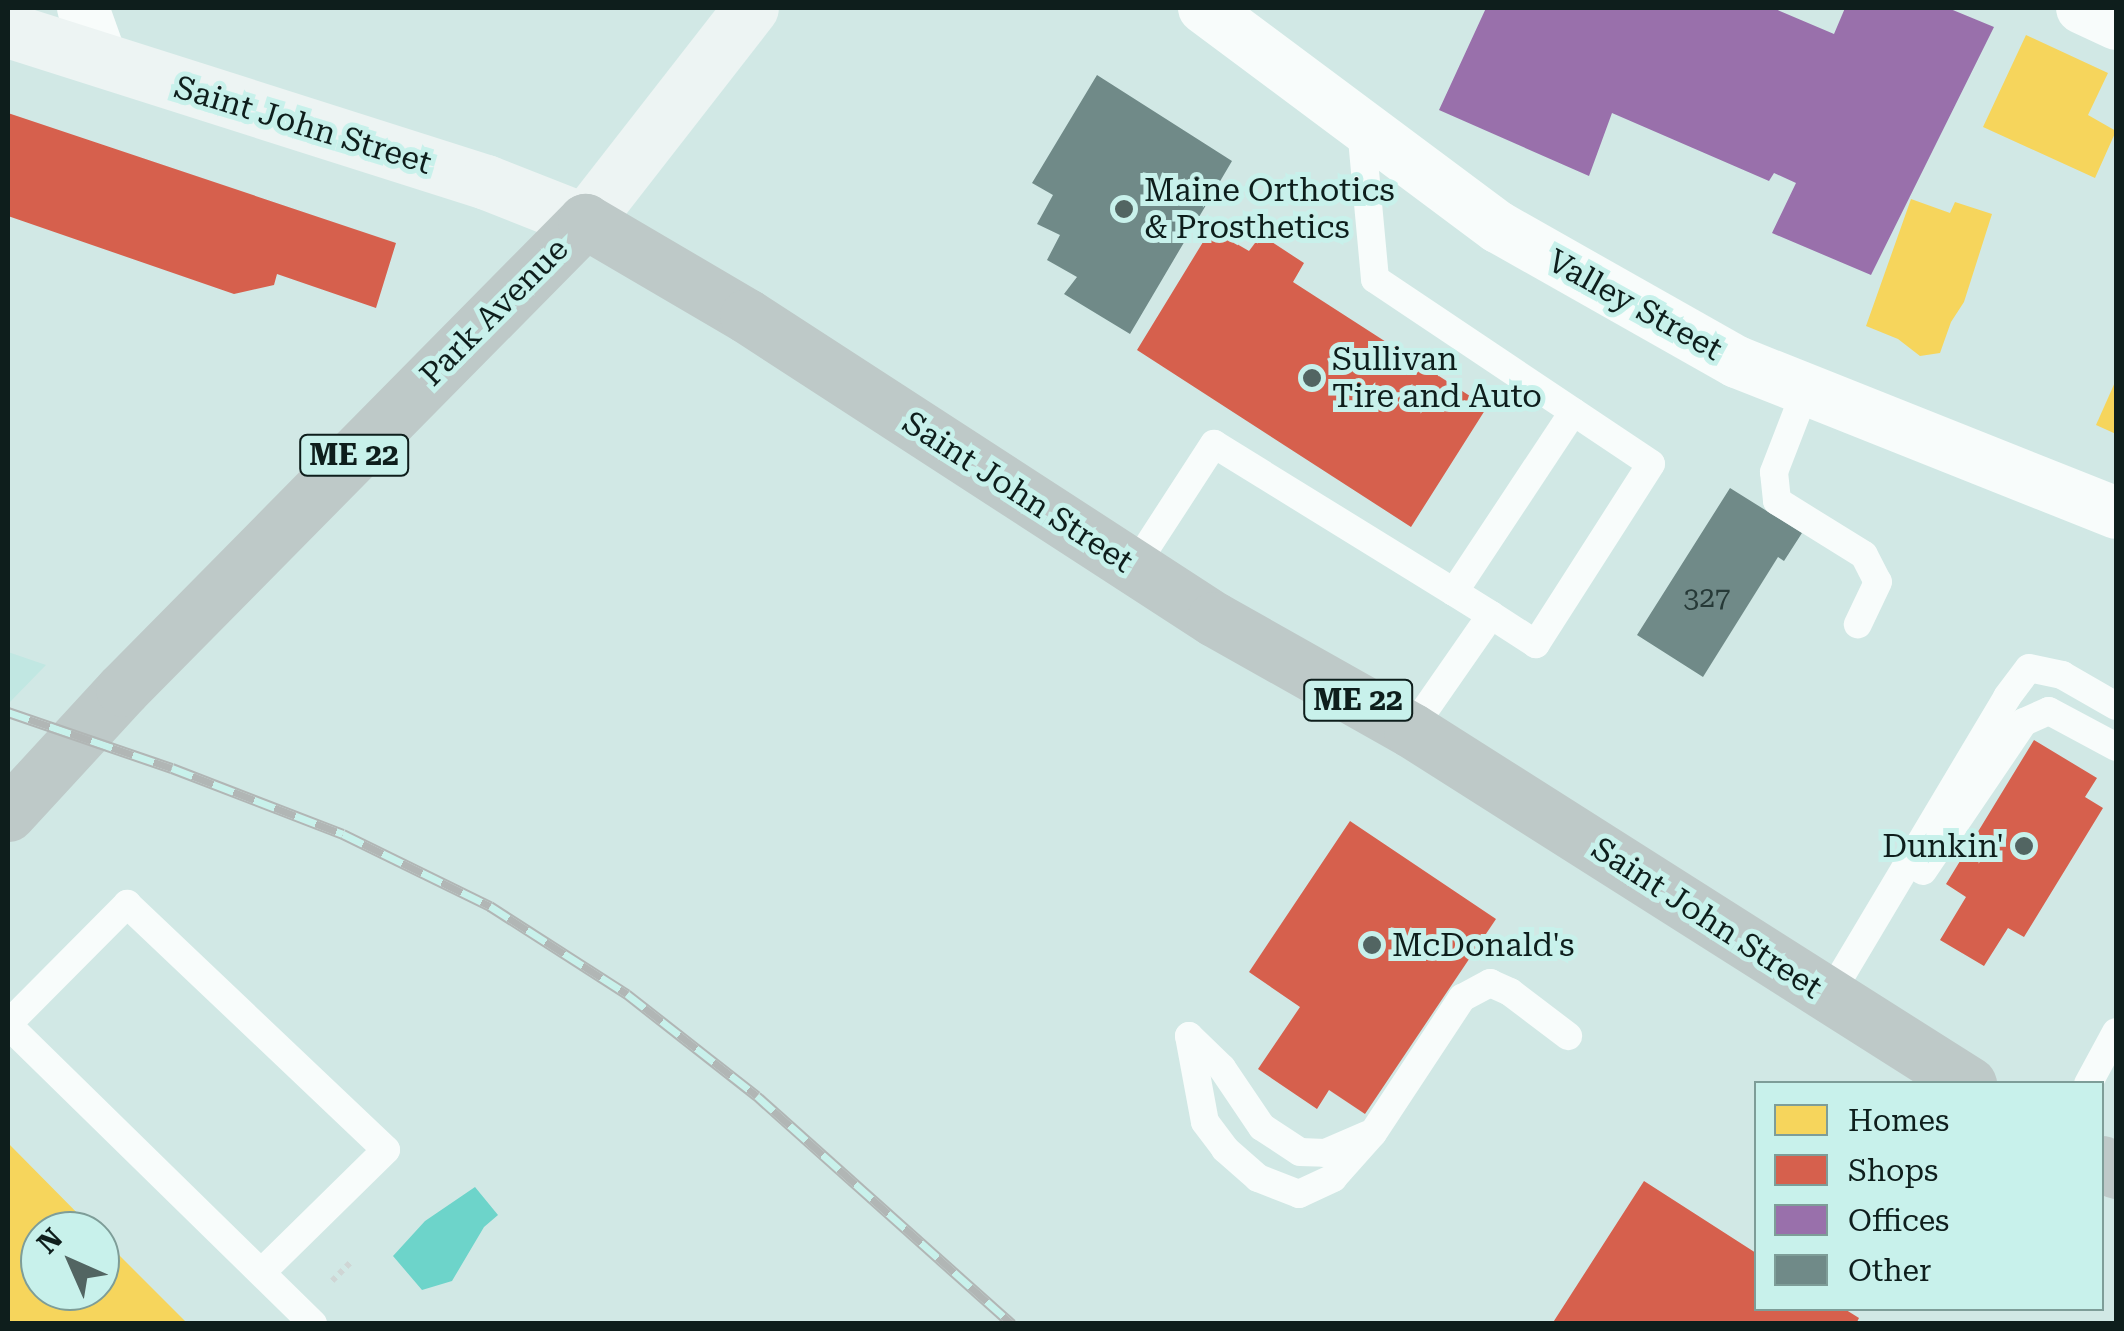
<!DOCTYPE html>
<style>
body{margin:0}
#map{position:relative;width:2124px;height:1331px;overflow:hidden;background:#d1e8e5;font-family:"Roboto Serif",serif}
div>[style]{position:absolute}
.built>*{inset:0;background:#c1e7e2}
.water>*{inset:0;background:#6dd4ca}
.homes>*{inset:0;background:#f6d55c}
.shops>*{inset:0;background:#d6604d}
.offices>*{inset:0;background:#9970ab}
.building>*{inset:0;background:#708a88}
.path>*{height:6px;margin-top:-3px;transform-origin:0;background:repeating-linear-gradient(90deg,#cfd6d5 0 5px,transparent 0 10px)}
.service>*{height:28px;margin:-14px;padding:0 14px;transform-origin:14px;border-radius:14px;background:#f8fcfb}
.minor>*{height:52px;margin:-26px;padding:0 26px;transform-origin:26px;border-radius:26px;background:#f8fcfb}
.secondary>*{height:55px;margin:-27.5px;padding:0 27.5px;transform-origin:27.5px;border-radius:27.5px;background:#edf4f3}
.primary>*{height:55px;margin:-27.5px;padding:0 27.5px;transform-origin:27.5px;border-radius:27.5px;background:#bec9c8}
.rail>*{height:11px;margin-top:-5.5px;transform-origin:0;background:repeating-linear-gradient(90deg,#c8f1eb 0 22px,#b1b6b5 0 44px);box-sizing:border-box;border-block:2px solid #b1b6b5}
.dots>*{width:28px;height:28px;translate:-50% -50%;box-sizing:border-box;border:5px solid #c8f1eb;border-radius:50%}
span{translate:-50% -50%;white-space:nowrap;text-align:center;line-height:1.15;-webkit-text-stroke:10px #c8f1eb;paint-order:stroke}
.number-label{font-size:28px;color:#263937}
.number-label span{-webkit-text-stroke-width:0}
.shield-label span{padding:2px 8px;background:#c8f1eb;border:2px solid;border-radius:8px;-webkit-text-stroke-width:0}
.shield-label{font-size:30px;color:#0e1e1c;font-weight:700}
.street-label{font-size:32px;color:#0e1e1c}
.poi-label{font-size:32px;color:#0e1e1c}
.left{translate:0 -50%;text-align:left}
.right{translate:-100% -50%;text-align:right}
.frame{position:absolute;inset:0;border:10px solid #0e1e1c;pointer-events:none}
.legend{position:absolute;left:1754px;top:1081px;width:350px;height:230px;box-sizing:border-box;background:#c8f1eb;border:2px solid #7e9d98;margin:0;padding:12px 18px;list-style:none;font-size:30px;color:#0e1e1c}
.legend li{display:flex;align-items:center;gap:20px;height:50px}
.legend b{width:50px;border:2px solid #7e9d98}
.north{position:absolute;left:20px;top:1211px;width:100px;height:100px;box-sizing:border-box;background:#c8f1eb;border:2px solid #7e9d98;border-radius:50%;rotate:315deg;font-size:28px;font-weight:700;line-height:40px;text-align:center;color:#0e1e1c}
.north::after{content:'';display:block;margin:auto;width:35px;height:45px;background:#526562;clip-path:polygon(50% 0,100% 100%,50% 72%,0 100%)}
</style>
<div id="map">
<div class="built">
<div style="clip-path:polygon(8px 652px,46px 665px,8px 704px)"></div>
</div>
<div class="water">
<div style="clip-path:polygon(475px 1187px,498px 1215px,484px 1227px,452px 1281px,422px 1290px,393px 1256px,425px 1221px)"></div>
</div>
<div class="homes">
<div style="clip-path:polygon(2026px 35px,2108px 73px,2088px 115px,2116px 131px,2095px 178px,1983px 127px)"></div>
<div style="clip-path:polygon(1911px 199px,1950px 213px,1955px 202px,1992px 214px,1964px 302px,1951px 322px,1940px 353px,1920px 356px,1898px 339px,1866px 326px)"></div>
<div style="clip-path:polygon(2116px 380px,2116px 434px,2096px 425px)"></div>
<div style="clip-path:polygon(8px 1143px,95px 1231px,40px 1231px,40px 1291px,100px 1291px,100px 1236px,188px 1324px,8px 1324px)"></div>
</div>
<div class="shops">
<div style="clip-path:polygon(8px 113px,396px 243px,376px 308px,277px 274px,274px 285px,234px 294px,8px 216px)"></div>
<div style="clip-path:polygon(1211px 229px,1249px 251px,1261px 235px,1304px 263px,1293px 282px,1487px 407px,1411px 527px,1137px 350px)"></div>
<div style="clip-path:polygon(2034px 740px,2097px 778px,2085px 797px,2103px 808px,2024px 937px,2008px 928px,1984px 966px,1940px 940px,1966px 897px,1946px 884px)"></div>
<div style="clip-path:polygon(1350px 821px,1496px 919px,1365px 1114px,1329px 1090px,1317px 1109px,1258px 1069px,1300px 1007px,1249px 972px)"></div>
<div style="clip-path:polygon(1644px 1181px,1756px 1253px,1756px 1308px,1843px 1308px,1859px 1318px,1856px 1324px,1552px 1324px)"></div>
</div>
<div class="offices">
<div style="clip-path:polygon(1486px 8px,1773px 8px,1834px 34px,1845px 8px,1948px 8px,1994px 27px,1871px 275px,1772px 233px,1796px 183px,1774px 173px,1769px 181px,1612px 113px,1589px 176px,1439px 110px)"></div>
</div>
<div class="building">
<div style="clip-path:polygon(1097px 75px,1232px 161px,1130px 334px,1064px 294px,1077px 277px,1047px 260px,1060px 235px,1037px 224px,1053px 195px,1032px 183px)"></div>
<div style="clip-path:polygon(1730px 488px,1802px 533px,1784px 561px,1778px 557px,1703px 677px,1637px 635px)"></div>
</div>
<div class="path">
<div style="left:332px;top:1281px;width:28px;rotate:-45deg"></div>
</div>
<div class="service">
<div style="left:1361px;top:128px;width:152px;rotate:84.7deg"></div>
<div style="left:1375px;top:279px;width:332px;rotate:33.8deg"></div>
<div style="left:1651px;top:464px;width:214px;rotate:122.6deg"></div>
<div style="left:1536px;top:644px;width:54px;rotate:-147.2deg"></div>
<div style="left:1491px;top:615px;width:140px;rotate:124.8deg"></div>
<div style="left:1806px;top:389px;width:89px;rotate:111.1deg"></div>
<div style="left:1774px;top:472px;width:29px;rotate:84deg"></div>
<div style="left:1777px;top:501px;width:102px;rotate:31.8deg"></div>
<div style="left:1864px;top:555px;width:30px;rotate:63deg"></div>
<div style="left:1878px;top:582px;width:47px;rotate:115.5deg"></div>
<div style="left:1134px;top:567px;width:147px;rotate:-57deg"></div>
<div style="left:1214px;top:444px;width:282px;rotate:31.7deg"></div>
<div style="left:1491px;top:615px;width:44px;rotate:-148.1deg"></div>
<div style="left:1454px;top:592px;width:216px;rotate:-56.5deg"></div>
<div style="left:1923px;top:871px;width:180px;rotate:-55.9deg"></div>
<div style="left:2024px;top:722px;width:27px;rotate:-24deg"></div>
<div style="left:2049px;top:711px;width:76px;rotate:28.2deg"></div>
<div style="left:1829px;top:996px;width:348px;rotate:-59.2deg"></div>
<div style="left:2007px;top:697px;width:36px;rotate:-53deg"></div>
<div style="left:2029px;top:668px;width:34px;rotate:12deg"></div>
<div style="left:2062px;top:675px;width:62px;rotate:29.9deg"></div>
<div style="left:9px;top:1023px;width:168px;rotate:-45.2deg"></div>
<div style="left:127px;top:904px;width:357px;rotate:43.5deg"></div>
<div style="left:386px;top:1150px;width:174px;rotate:135.5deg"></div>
<div style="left:8px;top:1025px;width:427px;rotate:44.4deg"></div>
<div style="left:1189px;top:1036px;width:87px;rotate:79.5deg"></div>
<div style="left:1205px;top:1122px;width:34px;rotate:53deg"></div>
<div style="left:1225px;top:1149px;width:44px;rotate:41.3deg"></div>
<div style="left:1258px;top:1178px;width:44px;rotate:21.3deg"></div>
<div style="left:1299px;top:1194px;width:38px;rotate:-25deg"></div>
<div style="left:1333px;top:1178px;width:60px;rotate:-48.4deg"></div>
<div style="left:1373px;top:1133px;width:162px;rotate:-56.6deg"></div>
<div style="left:1462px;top:998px;width:32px;rotate:-28deg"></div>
<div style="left:1490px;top:983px;width:22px;rotate:24deg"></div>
<div style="left:1510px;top:992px;width:73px;rotate:37.2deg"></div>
<div style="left:1189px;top:1036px;width:46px;rotate:44.1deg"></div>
<div style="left:1222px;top:1068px;width:71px;rotate:55.9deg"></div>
<div style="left:1262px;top:1127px;width:45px;rotate:33.3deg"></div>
<div style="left:1300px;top:1152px;width:25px;rotate:2deg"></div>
<div style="left:1325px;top:1153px;width:46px;rotate:-23.2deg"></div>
<div style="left:2088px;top:1084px;width:59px;rotate:-61.7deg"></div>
</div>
<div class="minor">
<div style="left:83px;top:8px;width:56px;rotate:70.3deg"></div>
<div style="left:1204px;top:8px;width:367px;rotate:36.7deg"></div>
<div style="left:1498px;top:227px;width:274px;rotate:29.5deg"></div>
<div style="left:1737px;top:362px;width:408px;rotate:21.7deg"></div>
<div style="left:2082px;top:8px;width:38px;rotate:25deg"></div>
</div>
<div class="secondary">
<div style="left:8px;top:30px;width:502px;rotate:17.64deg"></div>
<div style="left:486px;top:182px;width:106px;rotate:21.5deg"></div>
<div style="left:585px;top:221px;width:270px;rotate:-52.1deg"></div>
</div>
<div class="primary">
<div style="left:8px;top:814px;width:170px;rotate:-47.4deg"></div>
<div style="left:123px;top:689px;width:658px;rotate:-45.37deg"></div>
<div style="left:585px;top:221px;width:188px;rotate:30.4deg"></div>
<div style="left:747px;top:316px;width:557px;rotate:32.98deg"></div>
<div style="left:1214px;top:619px;width:226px;rotate:29.4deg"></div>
<div style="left:1411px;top:730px;width:661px;rotate:32.39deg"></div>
<div style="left:2102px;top:1163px;width:16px;rotate:30deg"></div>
</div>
<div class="rail">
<div style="left:8px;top:712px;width:173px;rotate:18.9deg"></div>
<div style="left:172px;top:768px;width:183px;rotate:21.1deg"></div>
<div style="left:343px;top:834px;width:164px;rotate:26.1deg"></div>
<div style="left:490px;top:906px;width:163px;rotate:32.7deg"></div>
<div style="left:627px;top:994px;width:165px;rotate:38.1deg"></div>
<div style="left:757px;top:1096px;width:342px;rotate:41.8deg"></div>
</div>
<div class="dots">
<div style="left:1124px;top:209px;background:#526562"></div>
<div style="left:1312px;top:378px;background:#526562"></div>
<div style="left:2024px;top:846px;background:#526562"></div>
<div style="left:1372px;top:945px;background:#526562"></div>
</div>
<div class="number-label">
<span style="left:1707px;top:598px">327</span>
</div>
<div class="shield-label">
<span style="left:354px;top:455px">ME 22</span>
<span style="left:1358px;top:700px">ME 22</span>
</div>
<div class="street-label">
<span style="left:303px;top:125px;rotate:17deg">Saint John Street</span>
<span style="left:1635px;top:305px;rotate:29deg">Valley Street</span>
<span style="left:494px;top:312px;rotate:-45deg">Park Avenue</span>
<span style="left:1018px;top:492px;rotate:33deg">Saint John Street</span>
<span style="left:1707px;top:918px;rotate:33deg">Saint John Street</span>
</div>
<div class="poi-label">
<span class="left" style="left:1144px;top:209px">Maine Orthotics<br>&amp; Prosthetics</span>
<span class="left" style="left:1332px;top:378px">Sullivan<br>Tire and Auto</span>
<span class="right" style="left:2004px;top:846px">Dunkin'</span>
<span class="left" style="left:1392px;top:945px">McDonald's</span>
</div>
<div class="frame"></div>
<ul class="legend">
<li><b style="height:28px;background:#f6d55c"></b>Homes</li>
<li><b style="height:28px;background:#d6604d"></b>Shops</li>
<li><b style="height:28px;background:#9970ab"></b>Offices</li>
<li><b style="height:28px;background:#708a88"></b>Other</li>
</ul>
<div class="north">N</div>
</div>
